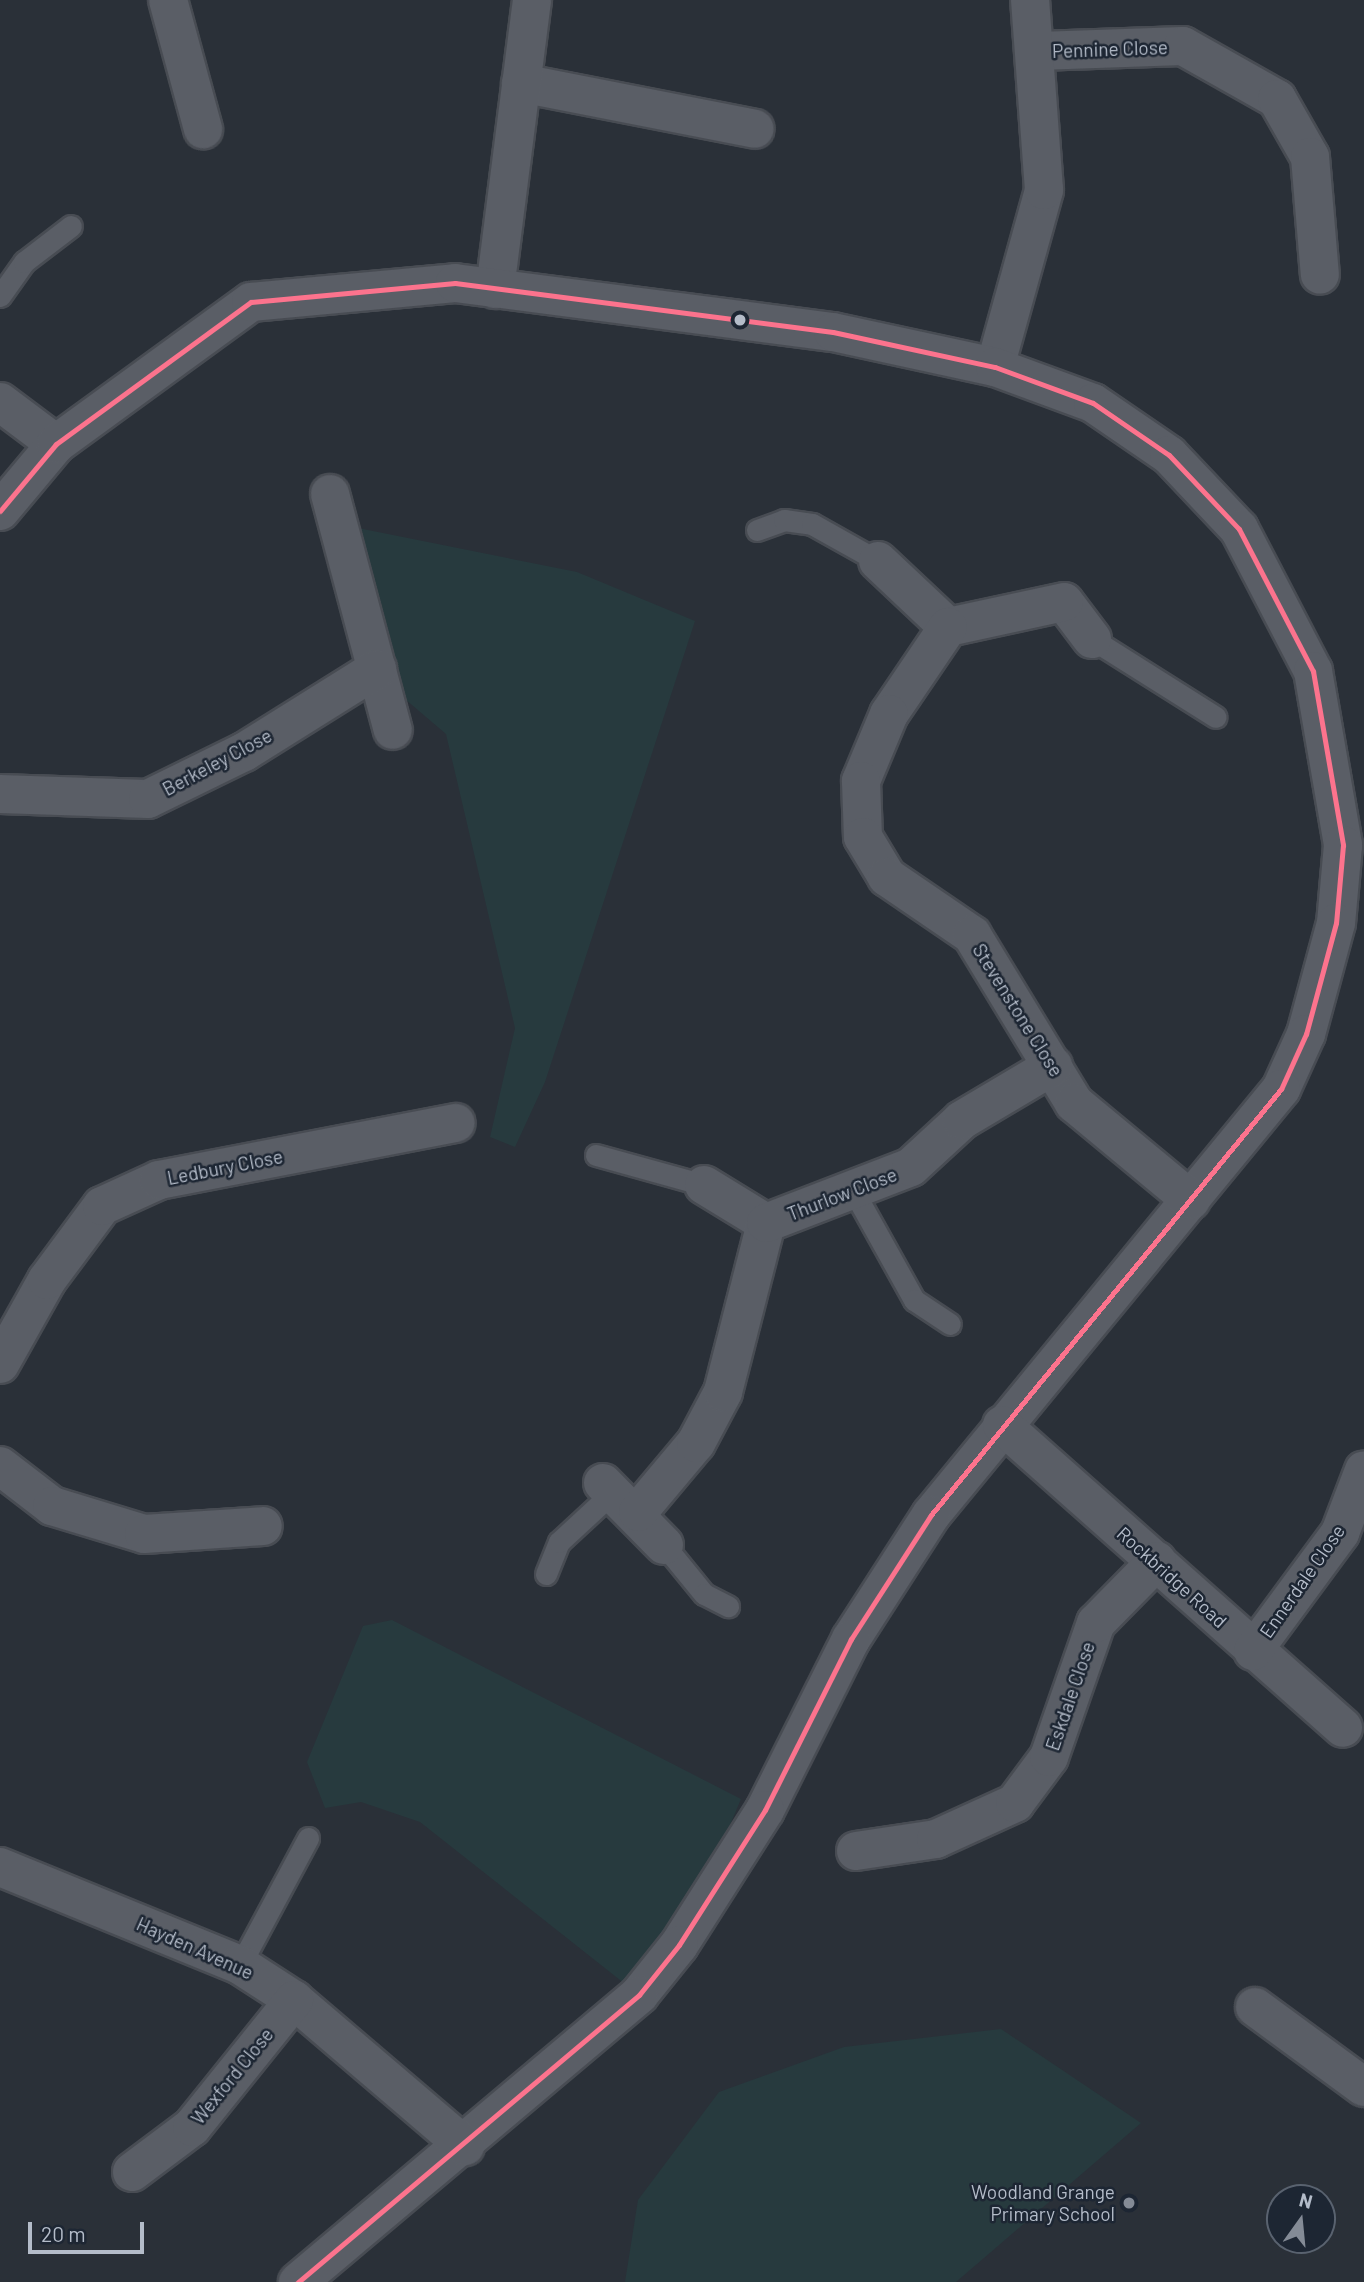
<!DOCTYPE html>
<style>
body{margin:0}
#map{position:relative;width:1364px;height:2282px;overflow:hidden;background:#2a3038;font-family:Barlow,sans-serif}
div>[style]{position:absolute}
.green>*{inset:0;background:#273a3e}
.roads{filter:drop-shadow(2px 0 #484c53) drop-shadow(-2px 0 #484c53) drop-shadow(0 2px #484c53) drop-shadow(0 -2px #484c53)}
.service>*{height:21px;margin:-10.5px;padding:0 10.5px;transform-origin:10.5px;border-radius:10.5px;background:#5a5e66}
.minor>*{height:38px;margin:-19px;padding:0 19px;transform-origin:19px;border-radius:19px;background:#5a5e66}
.bus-1>*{height:5px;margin:-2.5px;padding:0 2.5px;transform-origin:2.5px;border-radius:2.5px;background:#fc738d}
.dots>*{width:19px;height:19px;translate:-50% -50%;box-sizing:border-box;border:4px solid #1d2633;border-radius:50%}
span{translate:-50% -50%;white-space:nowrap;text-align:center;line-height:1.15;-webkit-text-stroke:5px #1d2633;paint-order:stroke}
.street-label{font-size:19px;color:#b4bcc9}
.poi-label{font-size:19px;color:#b4bcc9}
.right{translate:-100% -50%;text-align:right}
.north{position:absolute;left:1266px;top:2184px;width:70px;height:70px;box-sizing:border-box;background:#1d2633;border:2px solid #59626f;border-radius:50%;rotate:15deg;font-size:19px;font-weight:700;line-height:28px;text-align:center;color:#b4bcc9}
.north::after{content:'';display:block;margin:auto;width:24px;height:32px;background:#848b96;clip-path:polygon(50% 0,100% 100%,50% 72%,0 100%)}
.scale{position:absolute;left:28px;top:2222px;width:116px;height:32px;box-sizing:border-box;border:4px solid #b4bcc9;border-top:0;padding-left:9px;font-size:21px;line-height:24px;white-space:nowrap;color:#b4bcc9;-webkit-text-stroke:5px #1d2633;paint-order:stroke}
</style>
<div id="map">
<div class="green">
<div style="clip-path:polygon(353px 527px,577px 572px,695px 621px,545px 1082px,515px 1147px,490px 1137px,515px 1028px,446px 734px,392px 688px)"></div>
<div style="clip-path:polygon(392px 1620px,741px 1799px,679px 1945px,639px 1995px,420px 1822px,361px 1802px,325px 1808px,307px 1762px,363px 1626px)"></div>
<div style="clip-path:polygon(1001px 2029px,1141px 2123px,956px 2282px,625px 2282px,638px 2200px,719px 2092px,844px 2047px)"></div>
</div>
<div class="roads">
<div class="service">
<div style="left:0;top:296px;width:42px;rotate:-54.8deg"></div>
<div style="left:24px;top:262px;width:59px;rotate:-37.5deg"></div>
<div style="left:757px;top:530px;width:29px;rotate:-20deg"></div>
<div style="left:784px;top:520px;width:28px;rotate:8deg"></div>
<div style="left:812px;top:524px;width:76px;rotate:29.3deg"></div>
<div style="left:1092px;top:639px;width:146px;rotate:32.2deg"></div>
<div style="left:596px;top:1155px;width:112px;rotate:15.5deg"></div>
<div style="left:854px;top:1192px;width:124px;rotate:60.9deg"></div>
<div style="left:914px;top:1300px;width:43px;rotate:33.7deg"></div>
<div style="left:664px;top:1545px;width:63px;rotate:50.8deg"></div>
<div style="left:704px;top:1594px;width:27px;rotate:27deg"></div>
<div style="left:546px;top:1574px;width:35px;rotate:-68deg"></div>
<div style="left:559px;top:1542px;width:74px;rotate:-42.8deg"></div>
<div style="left:240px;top:1965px;width:144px;rotate:-61.8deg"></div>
</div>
<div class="minor">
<div style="left:168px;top:0;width:134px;rotate:74.8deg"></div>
<div style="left:1038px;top:51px;width:145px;rotate:-2deg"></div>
<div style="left:1183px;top:46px;width:108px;rotate:29.4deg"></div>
<div style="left:1277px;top:99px;width:67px;rotate:60.4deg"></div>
<div style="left:1310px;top:157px;width:118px;rotate:85.2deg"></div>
<div style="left:521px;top:83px;width:238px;rotate:11.1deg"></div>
<div style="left:495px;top:289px;width:291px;rotate:-82.7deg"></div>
<div style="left:995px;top:367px;width:184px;rotate:-74.5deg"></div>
<div style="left:1044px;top:190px;width:191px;rotate:-94.2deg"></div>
<div style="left:0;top:402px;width:70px;rotate:36.9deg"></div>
<div style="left:330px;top:494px;width:244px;rotate:75.1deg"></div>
<div style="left:0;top:511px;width:87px;rotate:-50.1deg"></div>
<div style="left:56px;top:444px;width:241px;rotate:-36.1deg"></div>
<div style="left:251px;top:302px;width:205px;rotate:-5.3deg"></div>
<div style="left:455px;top:283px;width:381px;rotate:7.4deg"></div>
<div style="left:833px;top:332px;width:166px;rotate:12.2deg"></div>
<div style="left:995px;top:367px;width:104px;rotate:20.2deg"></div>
<div style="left:1093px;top:403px;width:92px;rotate:34.4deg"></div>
<div style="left:1169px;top:455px;width:102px;rotate:46.6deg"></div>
<div style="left:1239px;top:529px;width:160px;rotate:62.5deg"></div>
<div style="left:1313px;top:671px;width:177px;rotate:80.2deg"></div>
<div style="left:1343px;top:845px;width:78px;rotate:95.1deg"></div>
<div style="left:1336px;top:923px;width:115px;rotate:105.1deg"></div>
<div style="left:1306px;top:1034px;width:60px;rotate:114.4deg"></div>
<div style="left:1281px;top:1089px;width:551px;rotate:129.41deg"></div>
<div style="left:931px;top:1515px;width:148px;rotate:122.8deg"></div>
<div style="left:851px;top:1639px;width:191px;rotate:116.7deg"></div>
<div style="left:765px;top:1810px;width:160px;rotate:122.5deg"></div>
<div style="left:679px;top:1945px;width:64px;rotate:128.7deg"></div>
<div style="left:639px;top:1995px;width:446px;rotate:139.9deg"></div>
<div style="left:878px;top:561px;width:96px;rotate:43.3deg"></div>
<div style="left:1092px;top:639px;width:46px;rotate:-127.1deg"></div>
<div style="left:1064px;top:602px;width:119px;rotate:167.8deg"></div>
<div style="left:948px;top:627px;width:105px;rotate:124.1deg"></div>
<div style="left:889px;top:714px;width:73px;rotate:112.7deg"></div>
<div style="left:861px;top:781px;width:56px;rotate:88deg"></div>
<div style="left:863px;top:837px;width:47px;rotate:59deg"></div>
<div style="left:887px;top:877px;width:103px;rotate:34.3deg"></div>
<div style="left:972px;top:935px;width:197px;rotate:58.7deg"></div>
<div style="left:1074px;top:1103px;width:152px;rotate:39.7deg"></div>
<div style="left:0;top:794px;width:148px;rotate:1.9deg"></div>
<div style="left:148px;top:799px;width:107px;rotate:-26.1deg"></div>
<div style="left:244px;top:752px;width:157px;rotate:-32deg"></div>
<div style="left:704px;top:1185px;width:73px;rotate:31.5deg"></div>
<div style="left:0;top:1364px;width:96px;rotate:-60.8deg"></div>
<div style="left:47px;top:1280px;width:92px;rotate:-53.4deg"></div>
<div style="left:102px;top:1206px;width:63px;rotate:-24.5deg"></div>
<div style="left:159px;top:1180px;width:302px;rotate:-10.9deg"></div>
<div style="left:1002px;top:1425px;width:456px;rotate:41.6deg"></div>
<div style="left:0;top:1466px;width:66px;rotate:37.6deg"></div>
<div style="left:52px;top:1506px;width:96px;rotate:16.9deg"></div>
<div style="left:144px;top:1534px;width:119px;rotate:-3.8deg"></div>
<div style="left:603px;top:1483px;width:87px;rotate:45.5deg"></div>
<div style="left:638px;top:1512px;width:90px;rotate:-50deg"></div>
<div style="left:696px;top:1443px;width:58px;rotate:-62.1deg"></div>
<div style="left:723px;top:1392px;width:174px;rotate:-75.7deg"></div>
<div style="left:766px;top:1223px;width:155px;rotate:-21.1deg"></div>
<div style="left:911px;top:1167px;width:69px;rotate:-42.7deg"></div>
<div style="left:962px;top:1120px;width:106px;rotate:-30.7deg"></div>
<div style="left:1253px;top:1651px;width:147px;rotate:-53.6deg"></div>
<div style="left:1340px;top:1533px;width:67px;rotate:-69.1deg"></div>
<div style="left:856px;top:1851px;width:81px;rotate:-8.5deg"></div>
<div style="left:936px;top:1839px;width:87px;rotate:-24.5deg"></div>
<div style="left:1015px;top:1803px;width:57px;rotate:-53.5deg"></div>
<div style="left:1049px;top:1757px;width:142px;rotate:-70.7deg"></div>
<div style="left:1096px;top:1623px;width:87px;rotate:-45.5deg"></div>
<div style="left:0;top:1867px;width:259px;rotate:22.2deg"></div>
<div style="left:240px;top:1965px;width:64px;rotate:32.9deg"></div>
<div style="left:294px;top:2000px;width:225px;rotate:40.5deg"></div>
<div style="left:1255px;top:2007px;width:135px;rotate:36.3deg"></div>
<div style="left:132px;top:2172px;width:75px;rotate:-36.9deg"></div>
<div style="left:192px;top:2127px;width:163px;rotate:-51.2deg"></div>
</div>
</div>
<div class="bus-1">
<div style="left:0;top:511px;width:87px;rotate:-50.1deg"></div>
<div style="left:56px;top:444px;width:241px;rotate:-36.1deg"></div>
<div style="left:251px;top:302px;width:205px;rotate:-5.3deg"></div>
<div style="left:455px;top:283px;width:381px;rotate:7.4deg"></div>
<div style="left:833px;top:332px;width:166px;rotate:12.2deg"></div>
<div style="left:995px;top:367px;width:104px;rotate:20.2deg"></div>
<div style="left:1093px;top:403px;width:92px;rotate:34.4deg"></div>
<div style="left:1169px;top:455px;width:102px;rotate:46.6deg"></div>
<div style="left:1239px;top:529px;width:160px;rotate:62.5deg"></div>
<div style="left:1313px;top:671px;width:177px;rotate:80.2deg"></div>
<div style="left:1343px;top:845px;width:78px;rotate:95.1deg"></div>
<div style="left:1336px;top:923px;width:115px;rotate:105.1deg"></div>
<div style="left:1306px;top:1034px;width:60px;rotate:114.4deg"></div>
<div style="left:1281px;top:1089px;width:551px;rotate:129.41deg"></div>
<div style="left:931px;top:1515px;width:148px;rotate:122.8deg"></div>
<div style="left:851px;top:1639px;width:191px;rotate:116.7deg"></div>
<div style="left:765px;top:1810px;width:160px;rotate:122.5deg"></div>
<div style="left:679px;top:1945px;width:64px;rotate:128.7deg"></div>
<div style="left:639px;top:1995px;width:446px;rotate:139.9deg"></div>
</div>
<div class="dots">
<div style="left:740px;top:320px;background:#b4bcc9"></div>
<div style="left:1129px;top:2203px;background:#848b96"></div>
</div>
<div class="street-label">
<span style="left:1110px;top:49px;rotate:-2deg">Pennine Close</span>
<span style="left:217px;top:762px;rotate:-28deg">Berkeley Close</span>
<span style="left:1018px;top:1010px;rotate:58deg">Stevenstone Close</span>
<span style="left:225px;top:1167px;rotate:-11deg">Ledbury Close</span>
<span style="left:842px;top:1194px;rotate:-21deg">Thurlow Close</span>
<span style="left:1172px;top:1577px;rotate:42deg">Rockbridge Road</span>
<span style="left:1302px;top:1581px;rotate:-55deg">Ennerdale Close</span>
<span style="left:1070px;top:1696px;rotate:-71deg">Eskdale Close</span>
<span style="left:195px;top:1948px;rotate:24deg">Hayden Avenue</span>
<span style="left:232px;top:2076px;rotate:-51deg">Wexford Close</span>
</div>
<div class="poi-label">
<span class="right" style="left:1115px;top:2203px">Woodland Grange<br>Primary School</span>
</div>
<div class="north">N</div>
<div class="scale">20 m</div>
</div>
